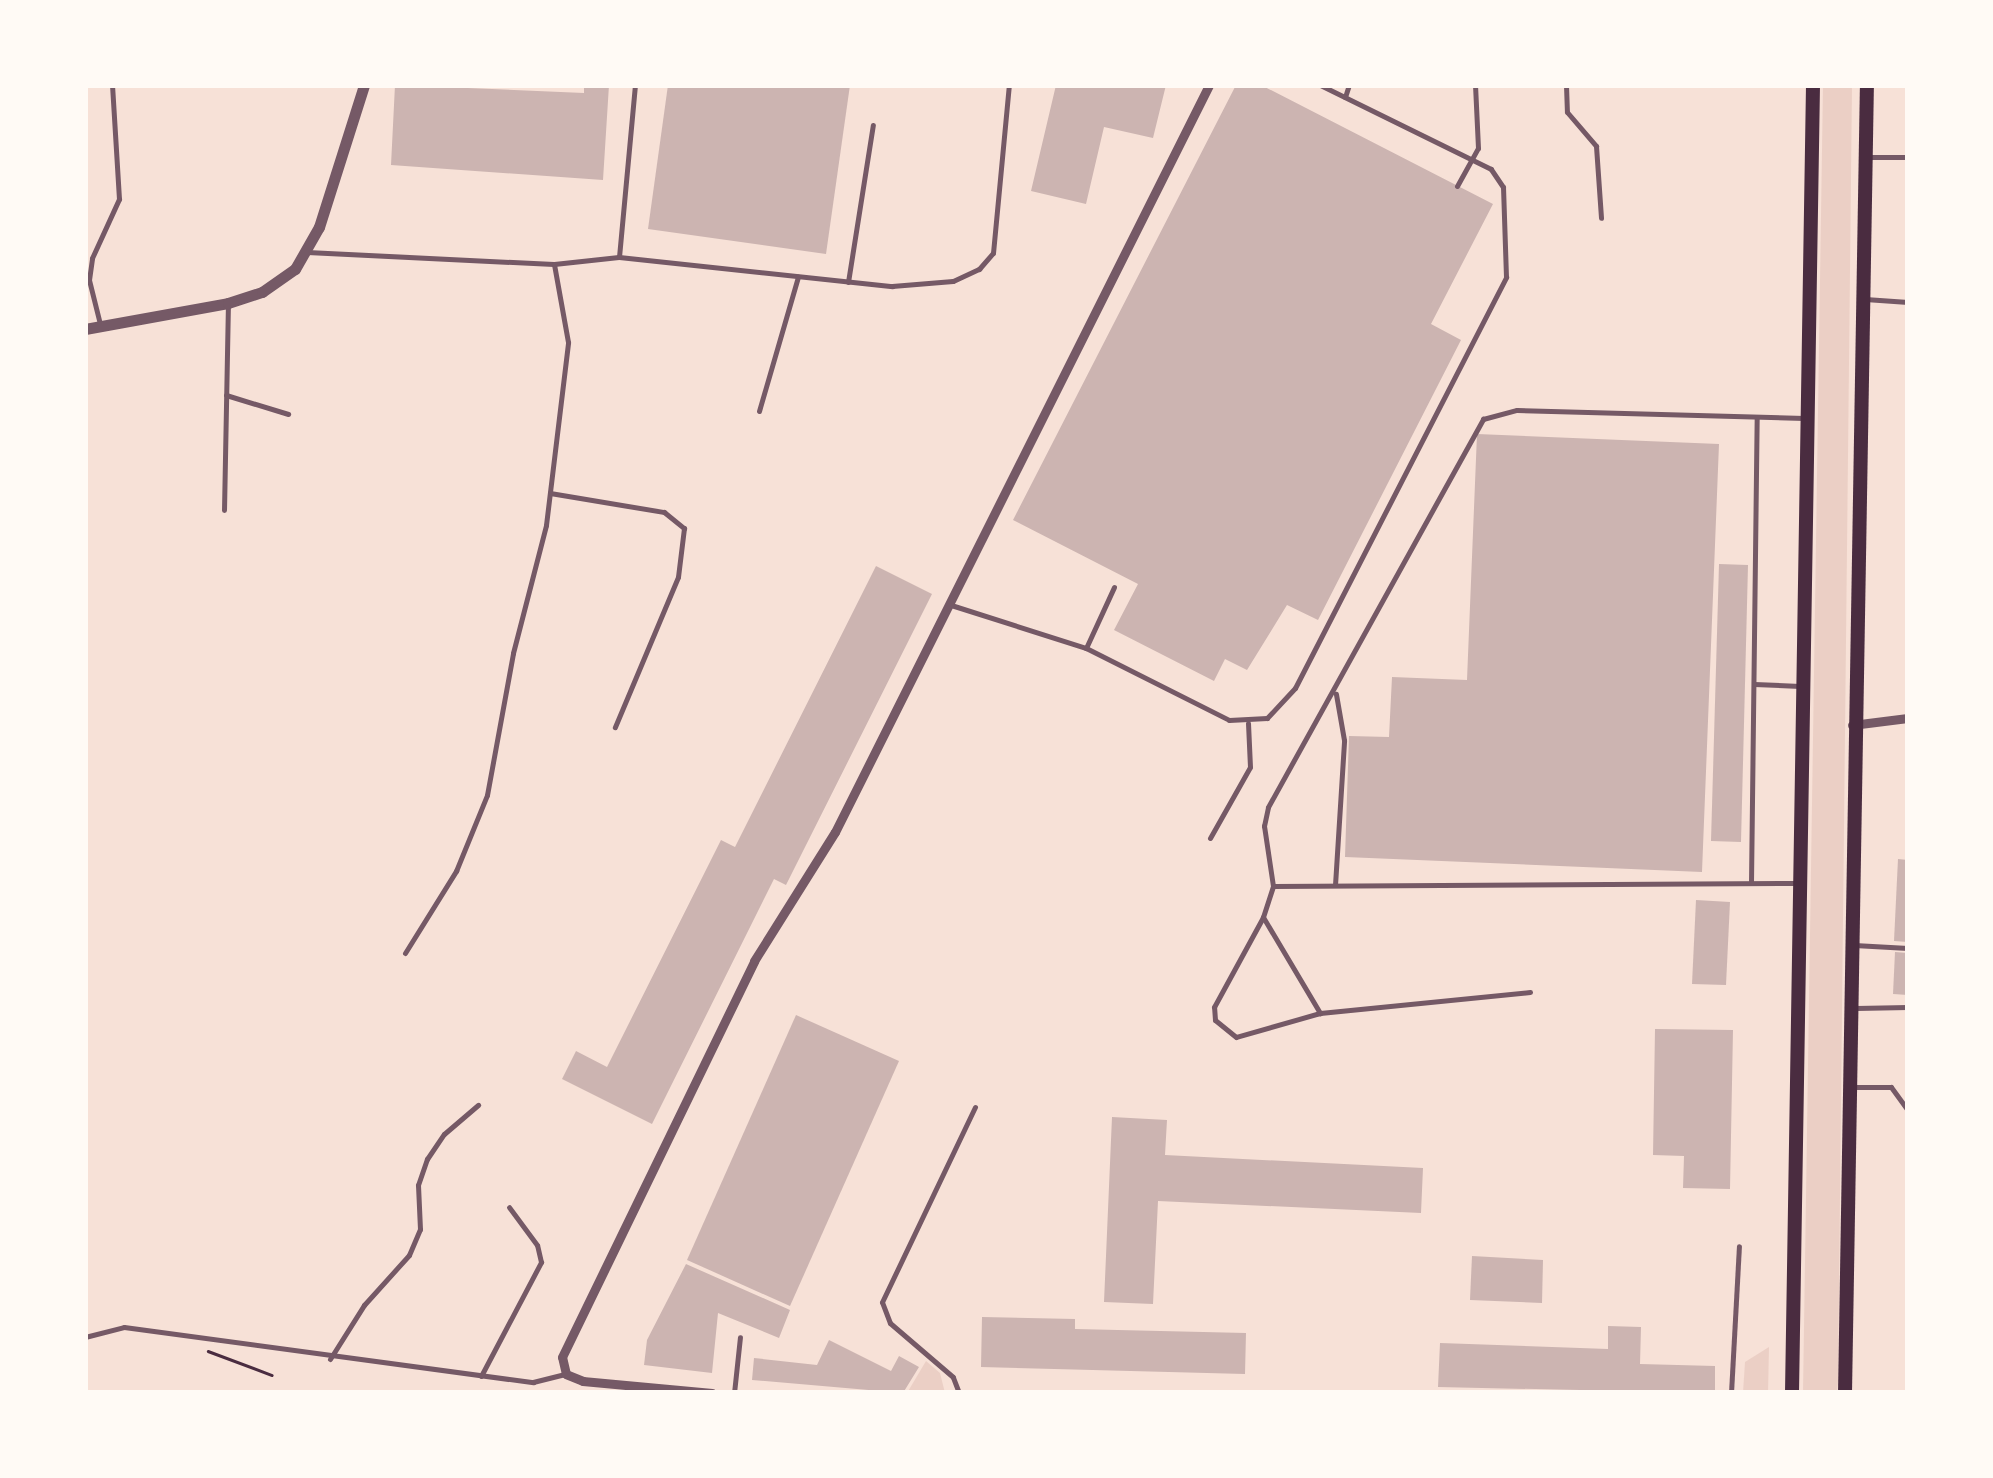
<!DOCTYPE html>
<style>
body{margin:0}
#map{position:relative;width:1993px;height:1478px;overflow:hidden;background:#f7e1d7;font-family:Mulish,sans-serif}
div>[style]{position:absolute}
.green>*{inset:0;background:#ebcfc5}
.building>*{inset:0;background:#ccb4b1}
.path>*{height:2.5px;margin:-1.25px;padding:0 1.25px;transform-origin:1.25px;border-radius:1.25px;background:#4a2c40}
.service>*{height:5px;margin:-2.5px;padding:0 2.5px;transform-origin:2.5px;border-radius:2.5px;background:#755966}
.minor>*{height:9px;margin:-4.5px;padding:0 4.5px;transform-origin:4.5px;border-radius:4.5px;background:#755966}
.tertiary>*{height:11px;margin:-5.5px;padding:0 5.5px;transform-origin:5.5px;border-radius:5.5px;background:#755966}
.secondary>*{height:14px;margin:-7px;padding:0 7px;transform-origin:7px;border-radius:7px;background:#4a2c40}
span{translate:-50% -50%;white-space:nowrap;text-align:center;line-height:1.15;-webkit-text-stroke:8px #fffaf5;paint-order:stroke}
.frame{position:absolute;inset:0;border:88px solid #fffaf5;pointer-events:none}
</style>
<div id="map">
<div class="green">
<div style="clip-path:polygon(1823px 85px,1852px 85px,1838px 1382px,1837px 1393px,1803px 1393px)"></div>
<div style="clip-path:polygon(1769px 1347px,1768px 1393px,1743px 1393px,1745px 1362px)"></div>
<div style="clip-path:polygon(926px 1361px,940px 1373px,945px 1393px,907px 1393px)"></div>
</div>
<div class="building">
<div style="clip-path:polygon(395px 85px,584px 93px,584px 85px,609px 85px,603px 180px,391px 165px)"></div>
<div style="clip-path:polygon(668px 85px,850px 85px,826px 254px,648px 229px)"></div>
<div style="clip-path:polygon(1056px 85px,1166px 85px,1153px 138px,1104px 127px,1086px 204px,1031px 191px)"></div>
<div style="clip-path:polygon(1236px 85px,1261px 85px,1493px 204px,1431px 324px,1461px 340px,1318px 620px,1287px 605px,1247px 670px,1225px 659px,1214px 681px,1114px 630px,1138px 584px,1013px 520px)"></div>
<div style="clip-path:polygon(1477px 434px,1719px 444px,1702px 872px,1345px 857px,1349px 736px,1389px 737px,1392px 677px,1467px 680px)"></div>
<div style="clip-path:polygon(1719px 564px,1748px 565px,1741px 842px,1711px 841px)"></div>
<div style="clip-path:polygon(876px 566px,932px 594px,786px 885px,774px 879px,652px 1124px,562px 1079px,576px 1051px,607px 1067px,721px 840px,735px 847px)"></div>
<div style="clip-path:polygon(1898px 859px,1908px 860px,1908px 942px,1894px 941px)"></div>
<div style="clip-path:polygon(1696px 900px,1730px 902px,1726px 985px,1692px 984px)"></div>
<div style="clip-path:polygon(1895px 952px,1908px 953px,1908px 995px,1893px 994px)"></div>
<div style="clip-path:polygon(796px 1015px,899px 1061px,790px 1306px,687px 1260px)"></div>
<div style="clip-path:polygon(1655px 1029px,1733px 1030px,1730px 1189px,1683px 1188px,1684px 1156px,1653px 1155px)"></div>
<div style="clip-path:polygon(1112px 1117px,1167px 1120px,1165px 1155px,1423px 1168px,1421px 1213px,1158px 1201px,1153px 1304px,1104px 1302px)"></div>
<div style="clip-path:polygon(1472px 1256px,1543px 1260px,1542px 1303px,1470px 1300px)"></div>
<div style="clip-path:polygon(686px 1264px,790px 1310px,779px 1338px,718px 1313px,712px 1373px,644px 1365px,647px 1340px)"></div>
<div style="clip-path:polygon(982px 1317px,1075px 1319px,1075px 1329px,1246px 1333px,1245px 1374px,981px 1367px)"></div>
<div style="clip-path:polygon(1608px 1326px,1641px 1327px,1640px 1364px,1715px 1366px,1715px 1393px,1438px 1387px,1440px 1343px,1608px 1349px)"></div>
<div style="clip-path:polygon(829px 1340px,891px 1371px,899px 1356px,919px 1367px,903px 1393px,752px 1380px,754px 1358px,817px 1365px)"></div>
</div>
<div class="path">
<div style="left:208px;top:1351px;width:68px;rotate:20.6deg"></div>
</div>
<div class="service">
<div style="left:1566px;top:85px;width:27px;rotate:88deg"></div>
<div style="left:1567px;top:112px;width:45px;rotate:49.5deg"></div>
<div style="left:1596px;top:146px;width:72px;rotate:86deg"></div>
<div style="left:1345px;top:97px;width:13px;rotate:-72deg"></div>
<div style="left:1869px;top:157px;width:39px"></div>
<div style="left:1457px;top:186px;width:43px;rotate:-61.1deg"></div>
<div style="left:1478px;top:148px;width:63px;rotate:-92.7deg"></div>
<div style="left:307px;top:252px;width:247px;rotate:2.8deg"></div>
<div style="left:554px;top:264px;width:65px;rotate:-6.1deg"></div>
<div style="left:619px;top:257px;width:275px;rotate:6.1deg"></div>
<div style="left:892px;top:286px;width:61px;rotate:-4.7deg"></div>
<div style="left:953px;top:281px;width:29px;rotate:-25deg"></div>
<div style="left:979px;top:269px;width:21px;rotate:-49deg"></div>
<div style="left:993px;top:253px;width:169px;rotate:-84.6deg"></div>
<div style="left:619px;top:257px;width:173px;rotate:-84.7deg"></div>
<div style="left:848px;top:282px;width:159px;rotate:-81deg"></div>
<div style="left:1865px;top:299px;width:43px;rotate:4deg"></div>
<div style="left:100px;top:324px;width:45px;rotate:-104deg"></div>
<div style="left:89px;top:280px;width:22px;rotate:-82deg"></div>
<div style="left:92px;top:258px;width:65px;rotate:-65.4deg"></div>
<div style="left:119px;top:199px;width:114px;rotate:-93.5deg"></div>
<div style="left:226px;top:395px;width:65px;rotate:17deg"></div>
<div style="left:759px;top:411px;width:140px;rotate:-73.8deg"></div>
<div style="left:550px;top:493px;width:116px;rotate:9.5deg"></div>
<div style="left:664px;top:512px;width:26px;rotate:39deg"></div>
<div style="left:684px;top:528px;width:49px;rotate:97deg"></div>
<div style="left:678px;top:577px;width:163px;rotate:112.8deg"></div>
<div style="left:224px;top:510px;width:204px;rotate:-88.9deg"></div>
<div style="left:951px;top:605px;width:142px;rotate:17.7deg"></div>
<div style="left:1086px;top:648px;width:160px;rotate:26.7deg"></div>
<div style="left:1229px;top:720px;width:38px;rotate:-3deg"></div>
<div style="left:1267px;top:718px;width:41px;rotate:-47deg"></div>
<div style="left:1295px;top:688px;width:462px;rotate:-62.8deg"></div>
<div style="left:1506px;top:277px;width:90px;rotate:-91.9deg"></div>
<div style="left:1503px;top:187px;width:22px;rotate:-124deg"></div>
<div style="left:1491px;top:169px;width:191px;rotate:-153.8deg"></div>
<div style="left:1086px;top:648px;width:67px;rotate:-65.3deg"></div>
<div style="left:1754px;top:684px;width:46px;rotate:2.5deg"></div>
<div style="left:1210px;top:838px;width:81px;rotate:-60.6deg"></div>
<div style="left:1250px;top:767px;width:44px;rotate:-92.6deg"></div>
<div style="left:1751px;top:883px;width:466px;rotate:-89.3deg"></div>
<div style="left:1335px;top:885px;width:145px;rotate:-86.4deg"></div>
<div style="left:1344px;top:740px;width:47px;rotate:-99.9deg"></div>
<div style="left:1273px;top:886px;width:523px;rotate:-0.33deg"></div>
<div style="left:1263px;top:917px;width:112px;rotate:59.3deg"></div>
<div style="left:1854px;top:945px;width:54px;rotate:3.2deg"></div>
<div style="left:405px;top:953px;width:97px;rotate:-58.1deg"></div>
<div style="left:456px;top:871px;width:82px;rotate:-67.8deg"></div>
<div style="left:487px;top:795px;width:144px;rotate:-79.6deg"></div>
<div style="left:513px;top:653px;width:132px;rotate:-75.5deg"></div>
<div style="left:546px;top:525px;width:184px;rotate:-83.1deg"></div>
<div style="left:568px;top:342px;width:79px;rotate:-100.2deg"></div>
<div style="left:1530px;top:992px;width:211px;rotate:174.3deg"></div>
<div style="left:1320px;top:1013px;width:87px;rotate:164.1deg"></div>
<div style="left:1236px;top:1037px;width:27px;rotate:-141deg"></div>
<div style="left:1215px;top:1020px;width:13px;rotate:-94deg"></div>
<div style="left:1214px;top:1007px;width:102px;rotate:-61.4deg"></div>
<div style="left:1263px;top:917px;width:33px;rotate:-72deg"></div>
<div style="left:1273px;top:886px;width:61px;rotate:-98.5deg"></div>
<div style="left:1264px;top:826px;width:19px;rotate:-78deg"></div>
<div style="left:1268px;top:807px;width:444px;rotate:-61deg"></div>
<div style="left:1483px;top:419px;width:35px;rotate:-15deg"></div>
<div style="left:1517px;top:410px;width:287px;rotate:1.6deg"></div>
<div style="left:1856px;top:1008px;width:52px;rotate:-1.1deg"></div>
<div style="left:1853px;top:1087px;width:38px"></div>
<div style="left:1891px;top:1087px;width:29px;rotate:54deg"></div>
<div style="left:85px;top:1337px;width:40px;rotate:-14.4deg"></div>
<div style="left:124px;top:1327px;width:413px;rotate:7.7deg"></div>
<div style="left:533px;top:1382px;width:34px;rotate:-14deg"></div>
<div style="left:330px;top:1359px;width:64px;rotate:-57.8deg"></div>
<div style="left:364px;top:1305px;width:67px;rotate:-48deg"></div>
<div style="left:409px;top:1255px;width:28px;rotate:-67deg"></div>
<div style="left:420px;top:1229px;width:44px;rotate:-92.6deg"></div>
<div style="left:418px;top:1185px;width:28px;rotate:-71deg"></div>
<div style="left:427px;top:1159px;width:30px;rotate:-56deg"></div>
<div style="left:444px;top:1134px;width:45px;rotate:-40.5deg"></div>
<div style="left:481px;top:1376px;width:129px;rotate:-62.2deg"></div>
<div style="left:541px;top:1262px;width:17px;rotate:-103deg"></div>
<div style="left:537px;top:1245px;width:47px;rotate:-126.4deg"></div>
<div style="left:734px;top:1393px;width:56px;rotate:-83.9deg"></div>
<div style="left:959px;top:1393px;width:17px;rotate:-111deg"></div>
<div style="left:953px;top:1377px;width:83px;rotate:-139.4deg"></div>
<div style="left:890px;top:1323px;width:22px;rotate:-111deg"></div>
<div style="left:882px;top:1302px;width:216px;rotate:-64.5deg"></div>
<div style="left:1731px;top:1393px;width:147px;rotate:-86.9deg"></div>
</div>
<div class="minor">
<div style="left:1852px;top:725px;width:56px;rotate:-7.1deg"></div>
<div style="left:712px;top:1393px;width:130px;rotate:-174.7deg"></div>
<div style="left:583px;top:1381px;width:18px;rotate:-158deg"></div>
<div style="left:566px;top:1374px;width:17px;rotate:-103deg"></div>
<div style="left:562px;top:1357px;width:440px;rotate:-64.1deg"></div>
<div style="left:754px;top:961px;width:152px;rotate:-57.9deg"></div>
<div style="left:835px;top:832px;width:835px;rotate:-63.4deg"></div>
</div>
<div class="tertiary">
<div style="left:85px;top:329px;width:145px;rotate:-10.3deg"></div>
<div style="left:228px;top:303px;width:36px;rotate:-18deg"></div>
<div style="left:262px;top:292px;width:40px;rotate:-34.9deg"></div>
<div style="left:295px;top:269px;width:48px;rotate:-60.3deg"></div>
<div style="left:319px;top:227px;width:149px;rotate:-72.4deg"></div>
</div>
<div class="secondary">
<div style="left:1792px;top:1393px;width:1308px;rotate:-89.08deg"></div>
<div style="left:1845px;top:1393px;width:1308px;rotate:-89.04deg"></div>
</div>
<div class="frame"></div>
</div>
